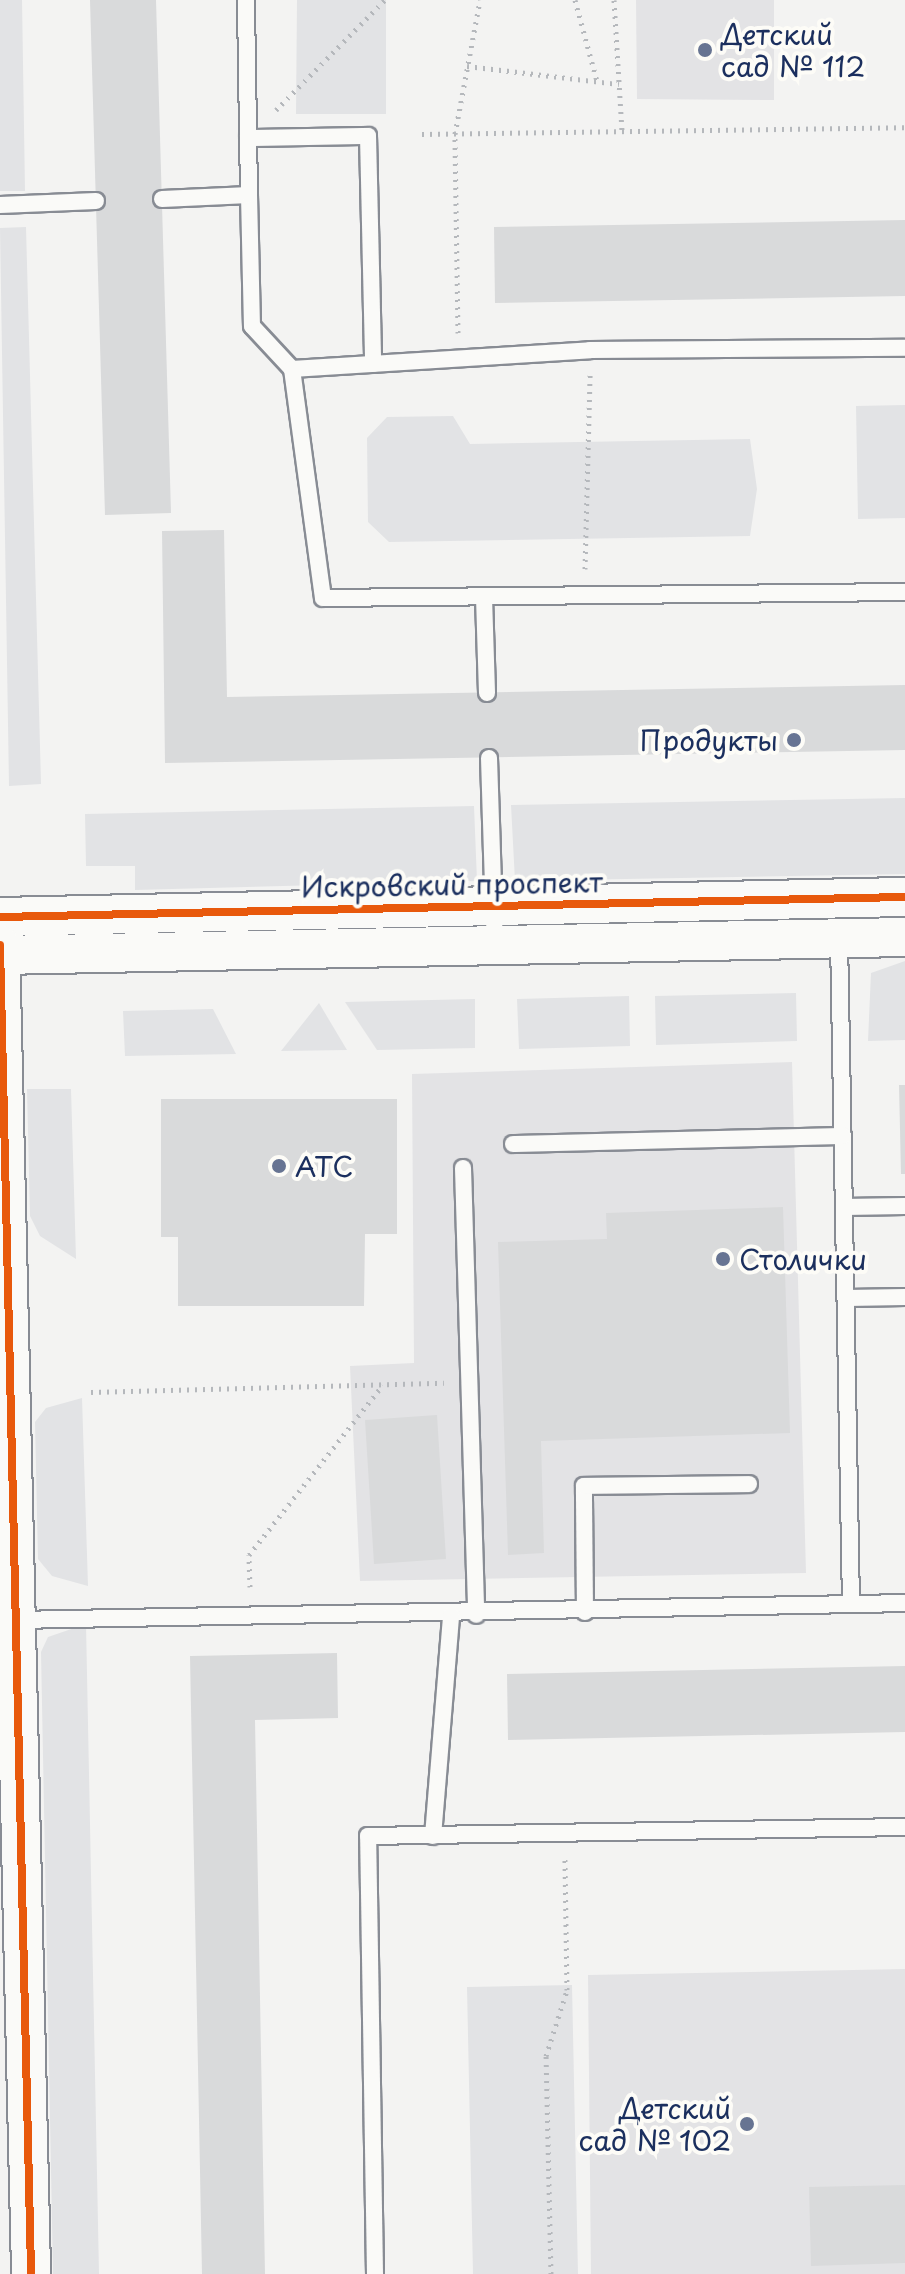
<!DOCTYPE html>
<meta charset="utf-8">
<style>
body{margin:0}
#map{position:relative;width:905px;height:2274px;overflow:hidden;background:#f3f3f2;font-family:"Playpen Sans",sans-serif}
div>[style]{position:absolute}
.built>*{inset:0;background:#e3e3e5}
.green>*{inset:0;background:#e2e3e5}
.building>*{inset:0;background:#d9dadb}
.path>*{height:5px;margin-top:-2.5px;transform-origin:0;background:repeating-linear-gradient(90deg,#b5b8bc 0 2px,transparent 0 8px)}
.roads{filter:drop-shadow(2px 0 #888c94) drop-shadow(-2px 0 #888c94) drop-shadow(0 2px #888c94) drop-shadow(0 -2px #888c94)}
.service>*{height:16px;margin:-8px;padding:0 8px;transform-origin:8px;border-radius:8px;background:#fafaf8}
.tertiary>*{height:38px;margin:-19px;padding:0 19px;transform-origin:19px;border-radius:19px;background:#fafaf8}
.cycleway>*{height:8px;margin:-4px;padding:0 4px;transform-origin:4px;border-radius:4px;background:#e8590c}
.dots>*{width:22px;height:22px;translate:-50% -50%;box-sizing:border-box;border:4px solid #fdfcf7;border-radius:50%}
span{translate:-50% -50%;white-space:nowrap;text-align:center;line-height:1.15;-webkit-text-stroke:8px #fdfcf7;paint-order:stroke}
.poi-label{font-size:28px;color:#1b2f5e}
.left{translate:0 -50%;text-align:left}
.right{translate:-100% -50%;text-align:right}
.street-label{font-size:28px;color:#1b2f5e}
</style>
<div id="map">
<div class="built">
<div style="clip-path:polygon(636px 0,774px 0,774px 100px,637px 99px)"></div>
<div style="clip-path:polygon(792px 1062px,806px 1573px,360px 1581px,350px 1366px,414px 1363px,412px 1074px)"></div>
<div style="clip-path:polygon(905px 1969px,905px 2274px,591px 2274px,588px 1975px)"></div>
</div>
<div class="green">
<div style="clip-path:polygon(0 0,22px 0,25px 191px,0 191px)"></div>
<div style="clip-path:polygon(297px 0,386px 0,386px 114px,296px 114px)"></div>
<div style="clip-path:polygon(26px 227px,41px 784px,9px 786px,0 228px)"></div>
<div style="clip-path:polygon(905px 405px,905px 518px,858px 519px,856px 406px)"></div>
<div style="clip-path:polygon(453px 416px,470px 444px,750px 439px,757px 489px,750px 536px,389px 542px,368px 522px,367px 438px,387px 417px)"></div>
<div style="clip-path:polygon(905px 798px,905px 874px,515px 881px,511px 805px)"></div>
<div style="clip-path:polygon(474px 806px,477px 881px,135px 890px,135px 866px,86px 866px,85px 814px)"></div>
<div style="clip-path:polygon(905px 961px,905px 1040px,868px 1041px,871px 973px)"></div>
<div style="clip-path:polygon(796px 993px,797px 1041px,656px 1045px,655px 996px)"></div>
<div style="clip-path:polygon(629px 996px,630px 1046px,519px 1049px,517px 999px)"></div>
<div style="clip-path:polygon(475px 999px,475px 1048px,377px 1050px,345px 1002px)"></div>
<div style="clip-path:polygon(319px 1003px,347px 1050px,281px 1051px)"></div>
<div style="clip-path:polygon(213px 1009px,236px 1054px,125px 1056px,123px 1011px)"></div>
<div style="clip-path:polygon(27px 1089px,71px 1089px,76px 1259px,40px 1236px,30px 1216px)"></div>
<div style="clip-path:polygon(82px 1398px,88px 1586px,52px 1576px,38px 1559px,35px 1422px,46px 1408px)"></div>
<div style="clip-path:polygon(86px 1624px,99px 2274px,53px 2274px,41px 1652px,48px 1637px)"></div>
<div style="clip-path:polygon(572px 1985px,578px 2274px,473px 2274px,467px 1987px)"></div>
</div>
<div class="building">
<div style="clip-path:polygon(90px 0,156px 0,171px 513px,105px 515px)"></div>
<div style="clip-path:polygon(905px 220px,905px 296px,495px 303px,494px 227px)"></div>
<div style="clip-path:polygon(224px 530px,227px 697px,905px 685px,905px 750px,165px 763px,162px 531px)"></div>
<div style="clip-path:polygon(899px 1085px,905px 1085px,905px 1174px,901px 1174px)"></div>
<div style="clip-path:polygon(161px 1099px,397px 1099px,397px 1234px,365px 1234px,364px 1306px,178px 1306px,178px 1237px,161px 1237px)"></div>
<div style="clip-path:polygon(783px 1207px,790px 1433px,541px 1441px,544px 1553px,508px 1555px,498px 1242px,607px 1239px,606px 1213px)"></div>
<div style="clip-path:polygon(437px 1415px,446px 1559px,374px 1564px,365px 1420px)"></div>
<div style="clip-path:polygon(337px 1653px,338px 1718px,255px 1720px,265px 2274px,202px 2274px,190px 1656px)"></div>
<div style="clip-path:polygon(905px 1666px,905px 1732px,508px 1740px,507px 1674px)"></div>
<div style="clip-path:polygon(905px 2185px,905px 2263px,811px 2266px,809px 2187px)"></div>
</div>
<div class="path">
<div style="left:575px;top:0;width:84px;rotate:74.8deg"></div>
<div style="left:614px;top:0;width:132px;rotate:86.5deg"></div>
<div style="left:467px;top:66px;width:153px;rotate:6.8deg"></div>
<div style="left:276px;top:110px;width:155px;rotate:-45.3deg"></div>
<div style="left:422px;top:134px;width:483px;rotate:-0.8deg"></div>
<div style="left:458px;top:333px;width:199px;rotate:-90.9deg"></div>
<div style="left:455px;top:134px;width:136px;rotate:-79.4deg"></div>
<div style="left:585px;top:569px;width:194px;rotate:-88.5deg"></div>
<div style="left:91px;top:1392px;width:353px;rotate:-1.5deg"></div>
<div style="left:250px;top:1587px;width:32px;rotate:-92deg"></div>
<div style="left:249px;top:1555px;width:216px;rotate:-51.8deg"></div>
<div style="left:551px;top:2274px;width:218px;rotate:-91.3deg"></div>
<div style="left:546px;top:2056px;width:69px;rotate:-72.3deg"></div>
<div style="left:567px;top:1990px;width:132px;rotate:-90.9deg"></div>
</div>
<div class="roads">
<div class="service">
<div style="left:248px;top:138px;width:120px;rotate:-1deg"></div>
<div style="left:368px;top:136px;width:228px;rotate:88.7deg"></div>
<div style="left:249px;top:195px;width:131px;rotate:88.7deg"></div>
<div style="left:252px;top:326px;width:59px;rotate:47.1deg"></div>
<div style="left:292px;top:369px;width:231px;rotate:82.3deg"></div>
<div style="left:323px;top:598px;width:582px;rotate:-0.59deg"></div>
<div style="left:162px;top:199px;width:87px;rotate:-2.6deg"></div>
<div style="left:249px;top:195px;width:195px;rotate:-90.9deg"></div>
<div style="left:0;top:205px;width:96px;rotate:-2.4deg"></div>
<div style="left:292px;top:369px;width:299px;rotate:-3.6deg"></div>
<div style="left:590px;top:350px;width:315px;rotate:-0.4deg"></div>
<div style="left:484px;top:597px;width:96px;rotate:88.2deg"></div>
<div style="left:489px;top:758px;width:187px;rotate:88.2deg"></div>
<div style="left:839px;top:937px;width:666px;rotate:88.97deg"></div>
<div style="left:513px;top:1144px;width:330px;rotate:-1.4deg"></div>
<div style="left:463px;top:1168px;width:447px;rotate:88.3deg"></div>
<div style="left:844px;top:1207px;width:61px;rotate:-0.9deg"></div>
<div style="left:847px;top:1298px;width:58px;rotate:-1deg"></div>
<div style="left:585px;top:1612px;width:126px;rotate:-90.5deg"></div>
<div style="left:584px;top:1486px;width:165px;rotate:-0.7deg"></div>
<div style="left:15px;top:1620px;width:890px;rotate:-1.09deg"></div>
<div style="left:433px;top:1836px;width:222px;rotate:-85.3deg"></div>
<div style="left:375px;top:2274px;width:438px;rotate:-90.9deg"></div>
<div style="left:368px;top:1836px;width:537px;rotate:-0.96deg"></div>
</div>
<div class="tertiary">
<div style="left:0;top:917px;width:905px;rotate:-1.27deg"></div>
<div style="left:0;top:945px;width:1329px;rotate:88.66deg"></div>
<div style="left:0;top:955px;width:905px;rotate:-1.14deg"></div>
</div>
</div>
<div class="cycleway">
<div style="left:0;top:917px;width:905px;rotate:-1.27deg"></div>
<div style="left:0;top:945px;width:1329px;rotate:88.66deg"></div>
</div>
<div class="dots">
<div style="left:705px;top:50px;background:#677492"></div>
<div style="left:794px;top:740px;background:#677492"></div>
<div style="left:279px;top:1166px;background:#677492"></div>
<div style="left:723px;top:1259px;background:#677492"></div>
<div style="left:747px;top:2124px;background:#677492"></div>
</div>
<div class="poi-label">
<span class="left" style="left:721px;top:50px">Детский<br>сад № 112</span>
<span class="right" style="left:778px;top:740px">Продукты</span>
<span class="left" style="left:295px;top:1166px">АТС</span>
<span class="left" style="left:739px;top:1259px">Столички</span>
<span class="right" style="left:731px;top:2124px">Детский<br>сад № 102</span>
</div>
<div class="street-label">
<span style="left:452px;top:884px;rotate:-1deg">Искровский проспект</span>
</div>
</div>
